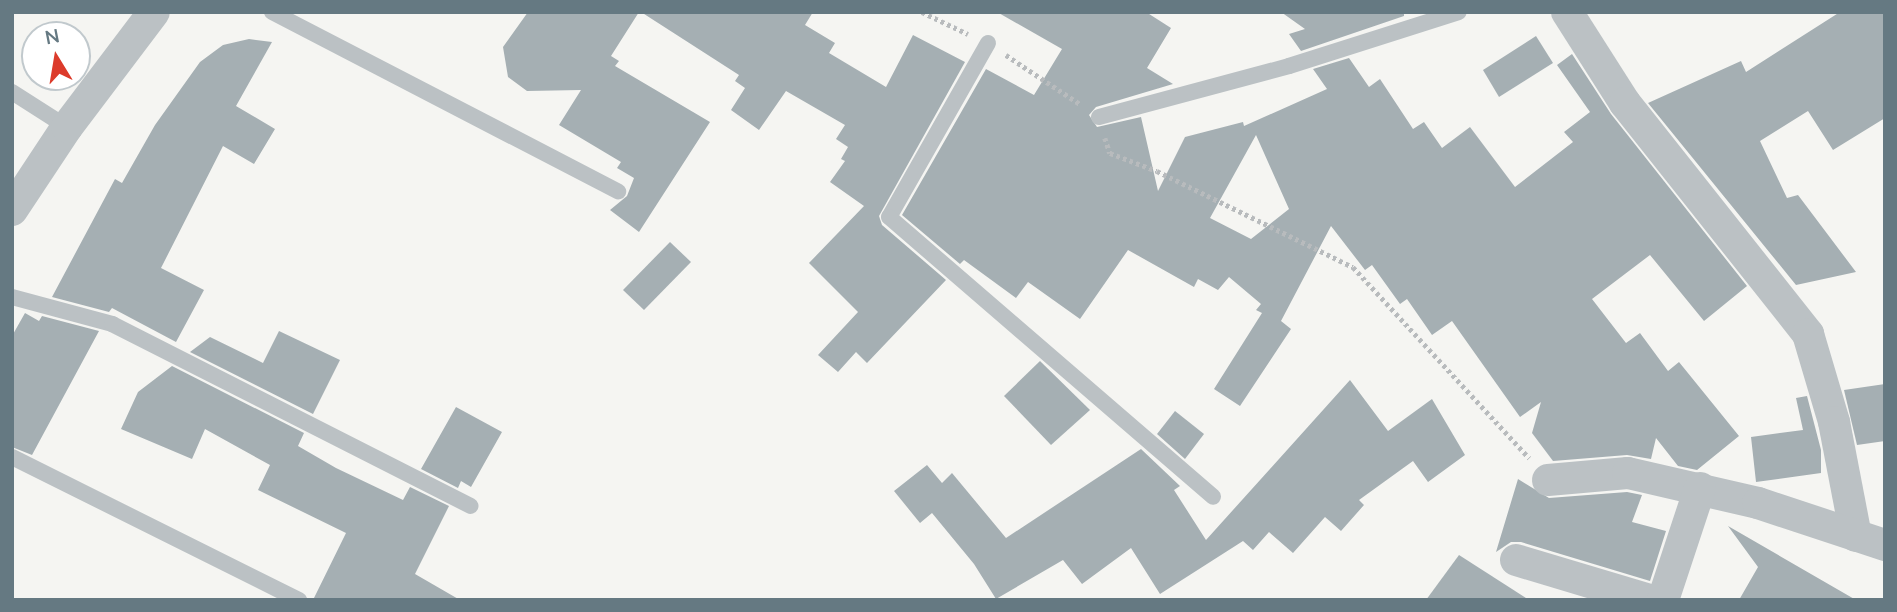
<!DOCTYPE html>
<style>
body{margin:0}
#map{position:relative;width:1897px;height:612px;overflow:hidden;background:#f5f5f2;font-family:"Nunito Sans",sans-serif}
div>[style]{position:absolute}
.building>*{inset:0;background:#a5afb3}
.path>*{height:4.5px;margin-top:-2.25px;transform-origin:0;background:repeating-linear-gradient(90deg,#b8bbbd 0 3.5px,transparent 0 7px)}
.lane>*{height:16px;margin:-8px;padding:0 8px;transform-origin:8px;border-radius:8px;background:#bbc1c4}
.street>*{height:32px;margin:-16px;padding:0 16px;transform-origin:16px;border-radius:16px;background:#bbc1c4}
span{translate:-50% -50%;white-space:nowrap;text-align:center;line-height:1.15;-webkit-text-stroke:7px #fff;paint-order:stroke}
.frame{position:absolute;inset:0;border:14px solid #657982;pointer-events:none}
.north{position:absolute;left:21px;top:21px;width:70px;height:70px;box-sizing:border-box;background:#fff;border:2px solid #c1c9cd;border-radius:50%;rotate:349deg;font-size:19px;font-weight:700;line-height:28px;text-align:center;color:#657982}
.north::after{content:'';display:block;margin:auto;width:24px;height:32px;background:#dc3b2b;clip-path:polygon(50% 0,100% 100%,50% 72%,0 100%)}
</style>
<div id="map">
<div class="building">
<div style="clip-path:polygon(528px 12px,639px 12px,611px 56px,619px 61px,615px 66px,710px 122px,639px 232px,610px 210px,627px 196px,634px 178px,617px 168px,621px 162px,559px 125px,581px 90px,527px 91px,508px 77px,503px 47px)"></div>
<div style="clip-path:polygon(641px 12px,813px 12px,805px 25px,835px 43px,829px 53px,886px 87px,913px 35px,965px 62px,879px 216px,882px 225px,946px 280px,867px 363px,856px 352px,838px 372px,818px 355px,858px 312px,809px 263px,864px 206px,830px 182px,845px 161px,841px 159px,848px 147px,836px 139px,845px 125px,786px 91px,759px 130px,731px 110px,745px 88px,735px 81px,739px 75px)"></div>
<div style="clip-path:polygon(evenodd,997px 12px,1146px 12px,1171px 28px,1147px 68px,1173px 84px,1096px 107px,1089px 115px,1097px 127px,1141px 117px,1158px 191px,1185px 137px,1243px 122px,1244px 126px,1327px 89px,1313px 69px,1349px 58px,1369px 87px,1380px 79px,1413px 129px,1424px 122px,1442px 148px,1470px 127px,1515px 187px,1573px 142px,1564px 132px,1590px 112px,1557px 65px,1572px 54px,1611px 114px,1747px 286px,1704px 321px,1650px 255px,1592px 299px,1626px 343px,1640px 333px,1668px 371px,1679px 362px,1739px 436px,1697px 470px,1678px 466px,1656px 438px,1651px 459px,1627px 455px,1553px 461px,1532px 433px,1541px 402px,1520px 417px,1452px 321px,1432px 335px,1407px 299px,1400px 304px,1372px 265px,1365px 270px,1331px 226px,1281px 321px,1291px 329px,1240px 406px,1214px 389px,1262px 313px,1256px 310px,1261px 304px,1229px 277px,1218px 290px,1198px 279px,1194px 287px,1128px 250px,1080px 319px,1028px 282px,1016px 298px,964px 260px,960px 264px,902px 215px,986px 69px,1034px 95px,1062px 49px,997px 12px,1256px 135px,1289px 209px,1251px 239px,1210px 218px,1256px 135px)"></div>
<div style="clip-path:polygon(1281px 12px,1404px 12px,1404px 16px,1301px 51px,1289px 34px,1305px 29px)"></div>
<div style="clip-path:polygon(1840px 12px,1885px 12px,1885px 118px,1833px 150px,1808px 111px,1760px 141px,1787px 198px,1798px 195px,1856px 272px,1796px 285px,1648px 103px,1741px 61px,1746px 72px)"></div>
<div style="clip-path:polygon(1536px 36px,1553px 63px,1499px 97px,1483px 70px)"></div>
<div style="clip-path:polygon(249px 39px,272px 42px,236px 106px,275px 129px,254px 164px,223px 146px,161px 268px,204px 290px,176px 342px,112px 308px,109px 312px,52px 297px,115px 179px,122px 183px,155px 125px,200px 62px,223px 45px)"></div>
<div style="clip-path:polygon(670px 242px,691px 262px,644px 310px,623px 290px)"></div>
<div style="clip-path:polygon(25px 313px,39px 321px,42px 316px,99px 331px,32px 455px,12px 447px,12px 336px)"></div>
<div style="clip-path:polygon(279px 331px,340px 360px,313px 414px,190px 352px,210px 337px,263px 363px)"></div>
<div style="clip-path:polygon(1040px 361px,1090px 410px,1051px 445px,1004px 396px)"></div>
<div style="clip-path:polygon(172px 366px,304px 433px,298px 446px,336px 468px,403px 500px,410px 487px,449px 506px,415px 574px,460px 600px,313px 600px,346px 533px,258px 490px,270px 465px,205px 429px,192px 459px,121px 429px,138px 392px)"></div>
<div style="clip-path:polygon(1350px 380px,1388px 431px,1432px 399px,1465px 455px,1428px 482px,1413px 461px,1359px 500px,1364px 505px,1341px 531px,1325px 517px,1293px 553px,1269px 532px,1253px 550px,1243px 541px,1160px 594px,1131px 548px,1082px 584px,1063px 560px,996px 599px,974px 564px,932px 513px,920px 523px,894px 491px,927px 465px,942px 483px,952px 473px,1006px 538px,1141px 449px,1180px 486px,1174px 490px,1206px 540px)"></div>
<div style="clip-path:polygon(1885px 384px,1885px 441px,1857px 445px,1844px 390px)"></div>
<div style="clip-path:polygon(1807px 396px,1821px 450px,1821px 473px,1756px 482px,1751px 437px,1803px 430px,1796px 398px)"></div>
<div style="clip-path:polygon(456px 407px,502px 432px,471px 487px,461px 481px,458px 488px,421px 469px)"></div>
<div style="clip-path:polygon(1175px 411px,1204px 434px,1185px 459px,1157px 434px)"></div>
<div style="clip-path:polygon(1518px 479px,1549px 498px,1627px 492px,1642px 495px,1632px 522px,1666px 531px,1650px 581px,1521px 542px,1511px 542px,1496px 552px)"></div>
<div style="clip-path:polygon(1728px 526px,1856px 600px,1739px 600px,1758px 567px)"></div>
<div style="clip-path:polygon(1459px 555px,1529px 600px,1426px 600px)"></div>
</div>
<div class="path">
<div style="left:922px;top:12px;width:51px;rotate:25.6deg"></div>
<div style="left:1006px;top:55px;width:89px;rotate:33.5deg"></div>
<div style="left:1105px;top:138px;width:16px;rotate:72deg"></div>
<div style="left:1110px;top:153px;width:50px;rotate:21deg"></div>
<div style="left:1157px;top:171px;width:218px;rotate:26.1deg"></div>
<div style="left:1353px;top:267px;width:260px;rotate:47.3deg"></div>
</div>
<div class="lane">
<div style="left:272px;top:12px;width:390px;rotate:27.4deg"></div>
<div style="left:988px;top:43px;width:200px;rotate:119.6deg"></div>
<div style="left:889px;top:217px;width:428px;rotate:40.8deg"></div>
<div style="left:12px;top:92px;width:65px;rotate:32.5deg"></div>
<div style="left:1099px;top:117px;width:197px;rotate:-15deg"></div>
<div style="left:1289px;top:66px;width:178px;rotate:-17.6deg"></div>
<div style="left:12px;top:297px;width:104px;rotate:15.1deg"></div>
<div style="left:112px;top:324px;width:402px;rotate:26.9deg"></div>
<div style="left:12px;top:457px;width:321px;rotate:26.5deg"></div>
</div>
<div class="street">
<div style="left:1567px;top:12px;width:108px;rotate:57.5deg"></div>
<div style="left:1625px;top:103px;width:295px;rotate:51.6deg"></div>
<div style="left:1808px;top:334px;width:92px;rotate:73.5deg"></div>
<div style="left:1834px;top:422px;width:116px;rotate:79.1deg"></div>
<div style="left:12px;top:210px;width:100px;rotate:-56.5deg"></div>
<div style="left:67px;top:127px;width:144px;rotate:-52.9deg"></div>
<div style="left:1548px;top:480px;width:80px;rotate:-5deg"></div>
<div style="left:1628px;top:473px;width:133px;rotate:13deg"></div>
<div style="left:1758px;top:503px;width:134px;rotate:18.3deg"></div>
<div style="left:1516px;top:560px;width:139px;rotate:16.7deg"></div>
<div style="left:1663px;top:600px;width:118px;rotate:-71.7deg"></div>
</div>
<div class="frame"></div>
<div class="north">N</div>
</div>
